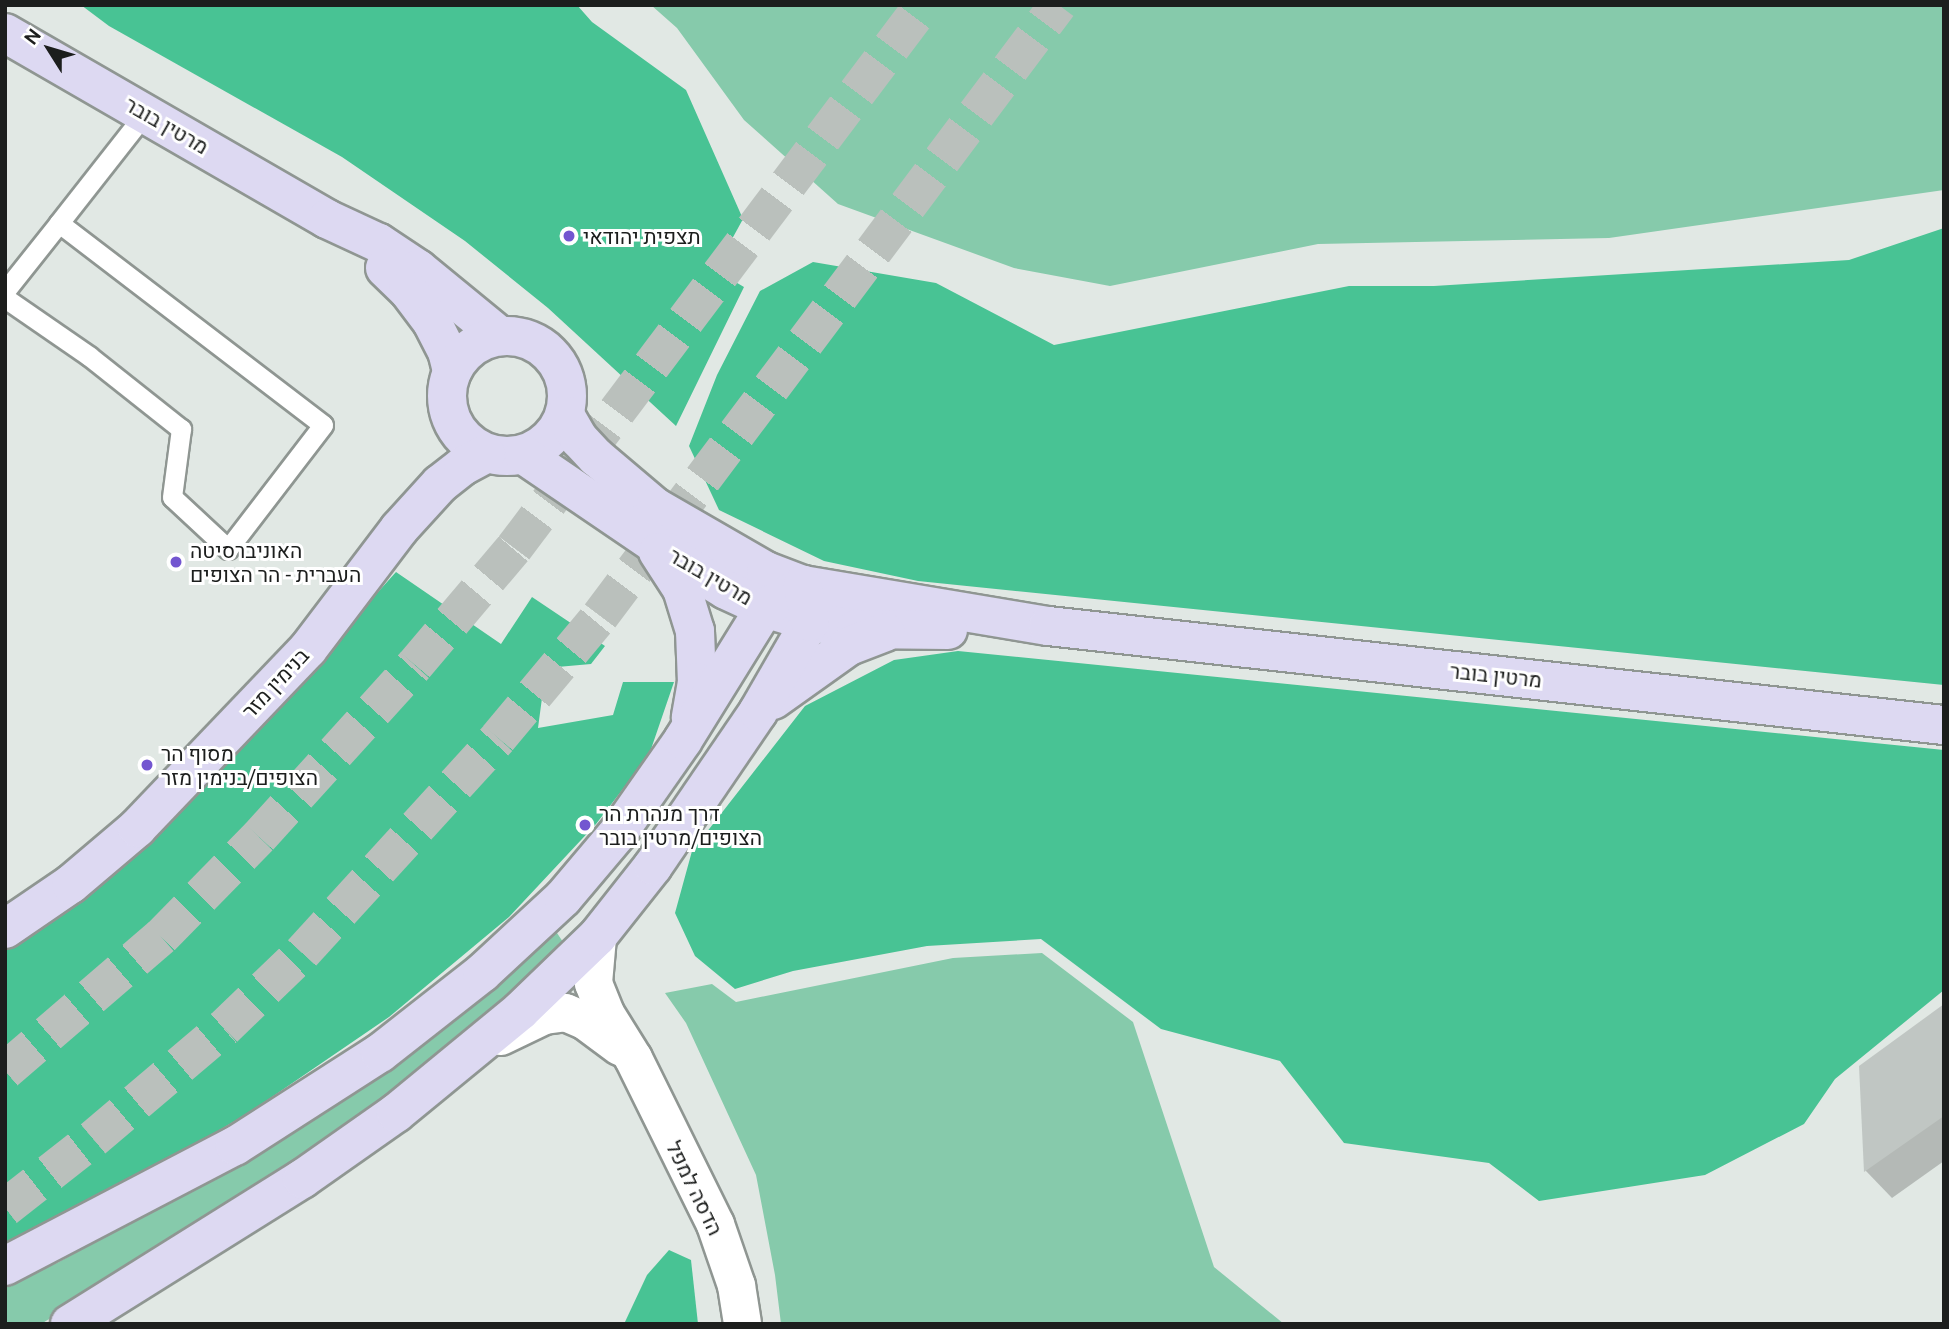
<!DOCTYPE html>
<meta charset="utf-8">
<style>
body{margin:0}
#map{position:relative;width:1949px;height:1329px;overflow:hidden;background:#e1e8e4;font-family:Ubuntu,Heebo,sans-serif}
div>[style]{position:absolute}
.green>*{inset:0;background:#86caab}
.forest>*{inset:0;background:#48c394}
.shadow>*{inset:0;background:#0003}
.building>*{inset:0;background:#c0c6c3}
.secondary-tunnel>*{height:38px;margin-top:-19px;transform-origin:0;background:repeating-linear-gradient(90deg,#bac0bc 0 38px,transparent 0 57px)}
.roads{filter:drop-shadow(2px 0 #8f9692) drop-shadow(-2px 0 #8f9692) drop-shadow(0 2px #8f9692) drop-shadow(0 -2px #8f9692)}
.lane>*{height:19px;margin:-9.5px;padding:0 9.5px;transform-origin:9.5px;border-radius:9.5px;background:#fff}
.street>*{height:37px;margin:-18.5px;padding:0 18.5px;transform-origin:18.5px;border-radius:18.5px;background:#fff}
.secondary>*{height:38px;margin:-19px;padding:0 19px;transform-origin:19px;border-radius:19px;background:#ddd9f2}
.secondary>.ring{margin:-19px;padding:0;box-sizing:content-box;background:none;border:38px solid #ddd9f2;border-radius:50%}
.dots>*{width:19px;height:19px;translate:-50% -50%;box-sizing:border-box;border:4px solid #fff;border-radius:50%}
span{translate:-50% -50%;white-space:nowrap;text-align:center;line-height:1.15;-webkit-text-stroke:6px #fff;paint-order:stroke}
.street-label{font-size:21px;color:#1c1e1d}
.poi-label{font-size:21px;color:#1c1e1d}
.left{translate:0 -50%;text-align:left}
.frame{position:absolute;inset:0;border:7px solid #1c1e1d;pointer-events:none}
.north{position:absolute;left:14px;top:14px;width:70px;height:70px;-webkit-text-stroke:5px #fff;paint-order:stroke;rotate:307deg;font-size:19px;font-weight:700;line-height:28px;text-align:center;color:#1c1e1d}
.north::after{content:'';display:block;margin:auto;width:24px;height:32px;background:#1c1e1d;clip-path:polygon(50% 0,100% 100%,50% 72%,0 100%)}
</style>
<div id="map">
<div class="green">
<div style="clip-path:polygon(651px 5px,1944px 5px,1944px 190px,1609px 238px,1318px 244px,1110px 286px,1014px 268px,838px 204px,744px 120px,677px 28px)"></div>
<div style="clip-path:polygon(553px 927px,567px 948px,394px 1095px,194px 1230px,41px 1324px,5px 1324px,5px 1287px,59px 1262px,292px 1132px,460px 1014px)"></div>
<div style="clip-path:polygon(1042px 953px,1133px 1022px,1214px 1267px,1284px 1324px,781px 1324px,775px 1275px,756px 1175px,686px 1023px,665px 993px,712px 984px,736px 1002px,953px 958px)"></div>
</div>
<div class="forest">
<div style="clip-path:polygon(81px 5px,577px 5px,592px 22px,686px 90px,743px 219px,715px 270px,744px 287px,676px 426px,548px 308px,465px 241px,342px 157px,109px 26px)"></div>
<div style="clip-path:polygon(1944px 228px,1944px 685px,918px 581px,824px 561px,719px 510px,689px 446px,717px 375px,760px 291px,813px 262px,936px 283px,1054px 345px,1349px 286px,1434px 286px,1849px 260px)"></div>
<div style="clip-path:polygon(396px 572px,501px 644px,532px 597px,605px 646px,591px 664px,546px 668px,538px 728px,613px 715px,623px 682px,674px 682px,649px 755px,596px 824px,509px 917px,389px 1017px,250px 1112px,108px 1196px,5px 1248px,5px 947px,257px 727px)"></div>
<div style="clip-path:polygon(958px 651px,1944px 750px,1944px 990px,1835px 1079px,1804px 1124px,1705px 1175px,1539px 1201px,1489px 1163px,1344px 1143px,1280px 1061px,1161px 1029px,1041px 939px,927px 946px,793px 971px,735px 989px,695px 956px,675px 913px,692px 851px,805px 706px,894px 660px)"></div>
<div style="clip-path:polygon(669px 1250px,691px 1260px,698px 1324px,624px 1324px,647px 1275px)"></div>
</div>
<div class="shadow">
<div style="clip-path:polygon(1944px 1006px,1944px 1161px,1892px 1198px,1866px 1171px,1861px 1067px)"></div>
</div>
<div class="building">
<div style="clip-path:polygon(1944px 1004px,1944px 1116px,1864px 1172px,1859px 1066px)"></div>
</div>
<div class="secondary-tunnel">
<div style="left:5px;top:1071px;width:206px;rotate:-40.7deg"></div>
<div style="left:161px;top:937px;width:140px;rotate:-45.6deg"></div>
<div style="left:259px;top:837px;width:232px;rotate:-47.8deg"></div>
<div style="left:415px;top:665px;width:153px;rotate:-49.8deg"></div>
<div style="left:514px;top:548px;width:680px;rotate:-53.01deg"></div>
<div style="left:5px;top:1208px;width:112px;rotate:-38.1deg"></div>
<div style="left:93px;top:1139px;width:172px;rotate:-40.3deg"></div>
<div style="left:224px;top:1028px;width:108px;rotate:-43.9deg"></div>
<div style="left:302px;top:953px;width:291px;rotate:-47.6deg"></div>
<div style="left:498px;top:738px;width:159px;rotate:-50.1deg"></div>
<div style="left:600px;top:616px;width:764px;rotate:-53.15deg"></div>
</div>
<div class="roads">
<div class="lane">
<div style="left:59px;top:223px;width:141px;rotate:-51.9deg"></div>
<div style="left:5px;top:291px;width:87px;rotate:-51.5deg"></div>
<div style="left:59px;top:223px;width:332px;rotate:37.4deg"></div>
<div style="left:323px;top:425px;width:156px;rotate:127.5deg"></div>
<div style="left:228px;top:549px;width:76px;rotate:-137.1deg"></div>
<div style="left:172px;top:497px;width:69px;rotate:-82.5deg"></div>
<div style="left:181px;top:429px;width:117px;rotate:-141.6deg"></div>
<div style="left:89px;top:356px;width:102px;rotate:-145.4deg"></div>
</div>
<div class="street">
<div style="left:597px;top:937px;width:46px;rotate:95deg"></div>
<div style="left:593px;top:983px;width:32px;rotate:68deg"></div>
<div style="left:605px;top:1013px;width:53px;rotate:58.1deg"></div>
<div style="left:633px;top:1058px;width:185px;rotate:63.7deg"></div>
<div style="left:715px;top:1224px;width:65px;rotate:71deg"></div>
<div style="left:736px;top:1285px;width:39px;rotate:81deg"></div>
<div style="left:500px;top:1036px;width:49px;rotate:-25.5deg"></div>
<div style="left:544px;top:1015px;width:21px;rotate:-8deg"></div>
<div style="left:565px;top:1012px;width:21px;rotate:23deg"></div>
<div style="left:584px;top:1020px;width:44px;rotate:36.6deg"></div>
</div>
<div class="secondary">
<div style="left:5px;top:33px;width:372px;rotate:30deg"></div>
<div style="left:327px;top:219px;width:57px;rotate:24.8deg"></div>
<div style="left:379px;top:243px;width:47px;rotate:33.7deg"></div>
<div style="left:418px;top:269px;width:106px;rotate:39.3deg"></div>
<div style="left:385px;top:268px;width:32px;rotate:44deg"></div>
<div style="left:408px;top:290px;width:40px;rotate:53deg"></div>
<div style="left:432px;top:322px;width:33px;rotate:63deg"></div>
<div style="left:447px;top:351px;width:21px;rotate:76deg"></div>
<div class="ring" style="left:447px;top:336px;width:82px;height:82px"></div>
<div style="left:565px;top:415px;width:28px;rotate:60deg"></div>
<div style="left:579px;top:439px;width:25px;rotate:47deg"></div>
<div style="left:596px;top:457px;width:77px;rotate:40.3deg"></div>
<div style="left:655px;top:507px;width:128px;rotate:30deg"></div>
<div style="left:766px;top:571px;width:40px;rotate:21deg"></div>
<div style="left:803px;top:585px;width:248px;rotate:9.5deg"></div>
<div style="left:1048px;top:626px;width:901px;rotate:6.31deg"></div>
<div style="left:524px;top:455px;width:201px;rotate:34.2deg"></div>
<div style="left:690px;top:568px;width:42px;rotate:31.4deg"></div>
<div style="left:726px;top:590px;width:43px;rotate:24.8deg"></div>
<div style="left:765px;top:608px;width:47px;rotate:17.3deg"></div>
<div style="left:810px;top:622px;width:47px;rotate:8.7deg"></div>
<div style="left:856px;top:629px;width:92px;rotate:0.6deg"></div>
<div style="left:658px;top:552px;width:44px;rotate:57deg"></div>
<div style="left:682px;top:589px;width:44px;rotate:72.8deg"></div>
<div style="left:695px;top:631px;width:51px;rotate:87.8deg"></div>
<div style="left:697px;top:682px;width:36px;rotate:100deg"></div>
<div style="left:773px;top:700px;width:93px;rotate:-35.4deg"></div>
<div style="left:849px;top:646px;width:39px;rotate:-21deg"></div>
<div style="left:5px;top:929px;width:80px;rotate:-34.3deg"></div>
<div style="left:71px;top:884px;width:87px;rotate:-40.3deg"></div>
<div style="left:137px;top:828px;width:248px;rotate:-46.3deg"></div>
<div style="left:308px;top:649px;width:151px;rotate:-52.8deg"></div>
<div style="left:399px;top:529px;width:61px;rotate:-47.7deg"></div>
<div style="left:440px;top:484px;width:29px;rotate:-38deg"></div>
<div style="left:463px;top:466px;width:26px;rotate:-28deg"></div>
<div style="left:5px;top:1266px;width:259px;rotate:-27.6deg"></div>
<div style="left:235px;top:1146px;width:172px;rotate:-32.7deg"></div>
<div style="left:380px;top:1053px;width:130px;rotate:-38.1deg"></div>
<div style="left:482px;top:973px;width:110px;rotate:-42.8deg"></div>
<div style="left:563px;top:898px;width:85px;rotate:-49.8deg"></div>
<div style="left:618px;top:833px;width:113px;rotate:-55deg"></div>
<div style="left:683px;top:740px;width:155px;rotate:-58.2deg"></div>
<div style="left:765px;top:608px;width:44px;rotate:-31.2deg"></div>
<div style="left:70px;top:1324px;width:274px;rotate:-32deg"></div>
<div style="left:302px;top:1179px;width:115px;rotate:-35.1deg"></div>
<div style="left:396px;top:1113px;width:161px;rotate:-39.4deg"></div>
<div style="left:520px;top:1011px;width:107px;rotate:-43.9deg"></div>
<div style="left:597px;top:937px;width:90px;rotate:-51.7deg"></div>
<div style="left:653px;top:866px;width:186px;rotate:-55.7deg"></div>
<div style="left:758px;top:712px;width:104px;rotate:-60deg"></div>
<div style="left:810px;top:622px;width:38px;rotate:-101deg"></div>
</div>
</div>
<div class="dots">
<div style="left:569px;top:236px;background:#7356d0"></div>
<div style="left:176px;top:562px;background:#7356d0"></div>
<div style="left:147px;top:765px;background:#7356d0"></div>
<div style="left:585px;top:825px;background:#7356d0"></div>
</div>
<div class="street-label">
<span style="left:167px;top:125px;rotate:30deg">מרטין בובר</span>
<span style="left:711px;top:576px;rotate:30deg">מרטין בובר</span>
<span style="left:1496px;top:675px;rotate:6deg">מרטין בובר</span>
<span style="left:275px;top:683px;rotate:-47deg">בנימין מזר</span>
<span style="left:695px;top:1188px;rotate:64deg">הדסה למפל</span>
</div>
<div class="poi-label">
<span class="left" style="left:583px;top:236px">תצפית יהודאי</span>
<span class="left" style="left:190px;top:562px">האוניברסיטה<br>העברית - הר הצופים</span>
<span class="left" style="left:161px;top:765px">מסוף הר<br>הצופים/בנימין מזר</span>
<span class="left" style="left:599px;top:825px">דרך מנהרת הר<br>הצופים/מרטין בובר</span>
</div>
<div class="frame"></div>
<div class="north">N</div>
</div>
